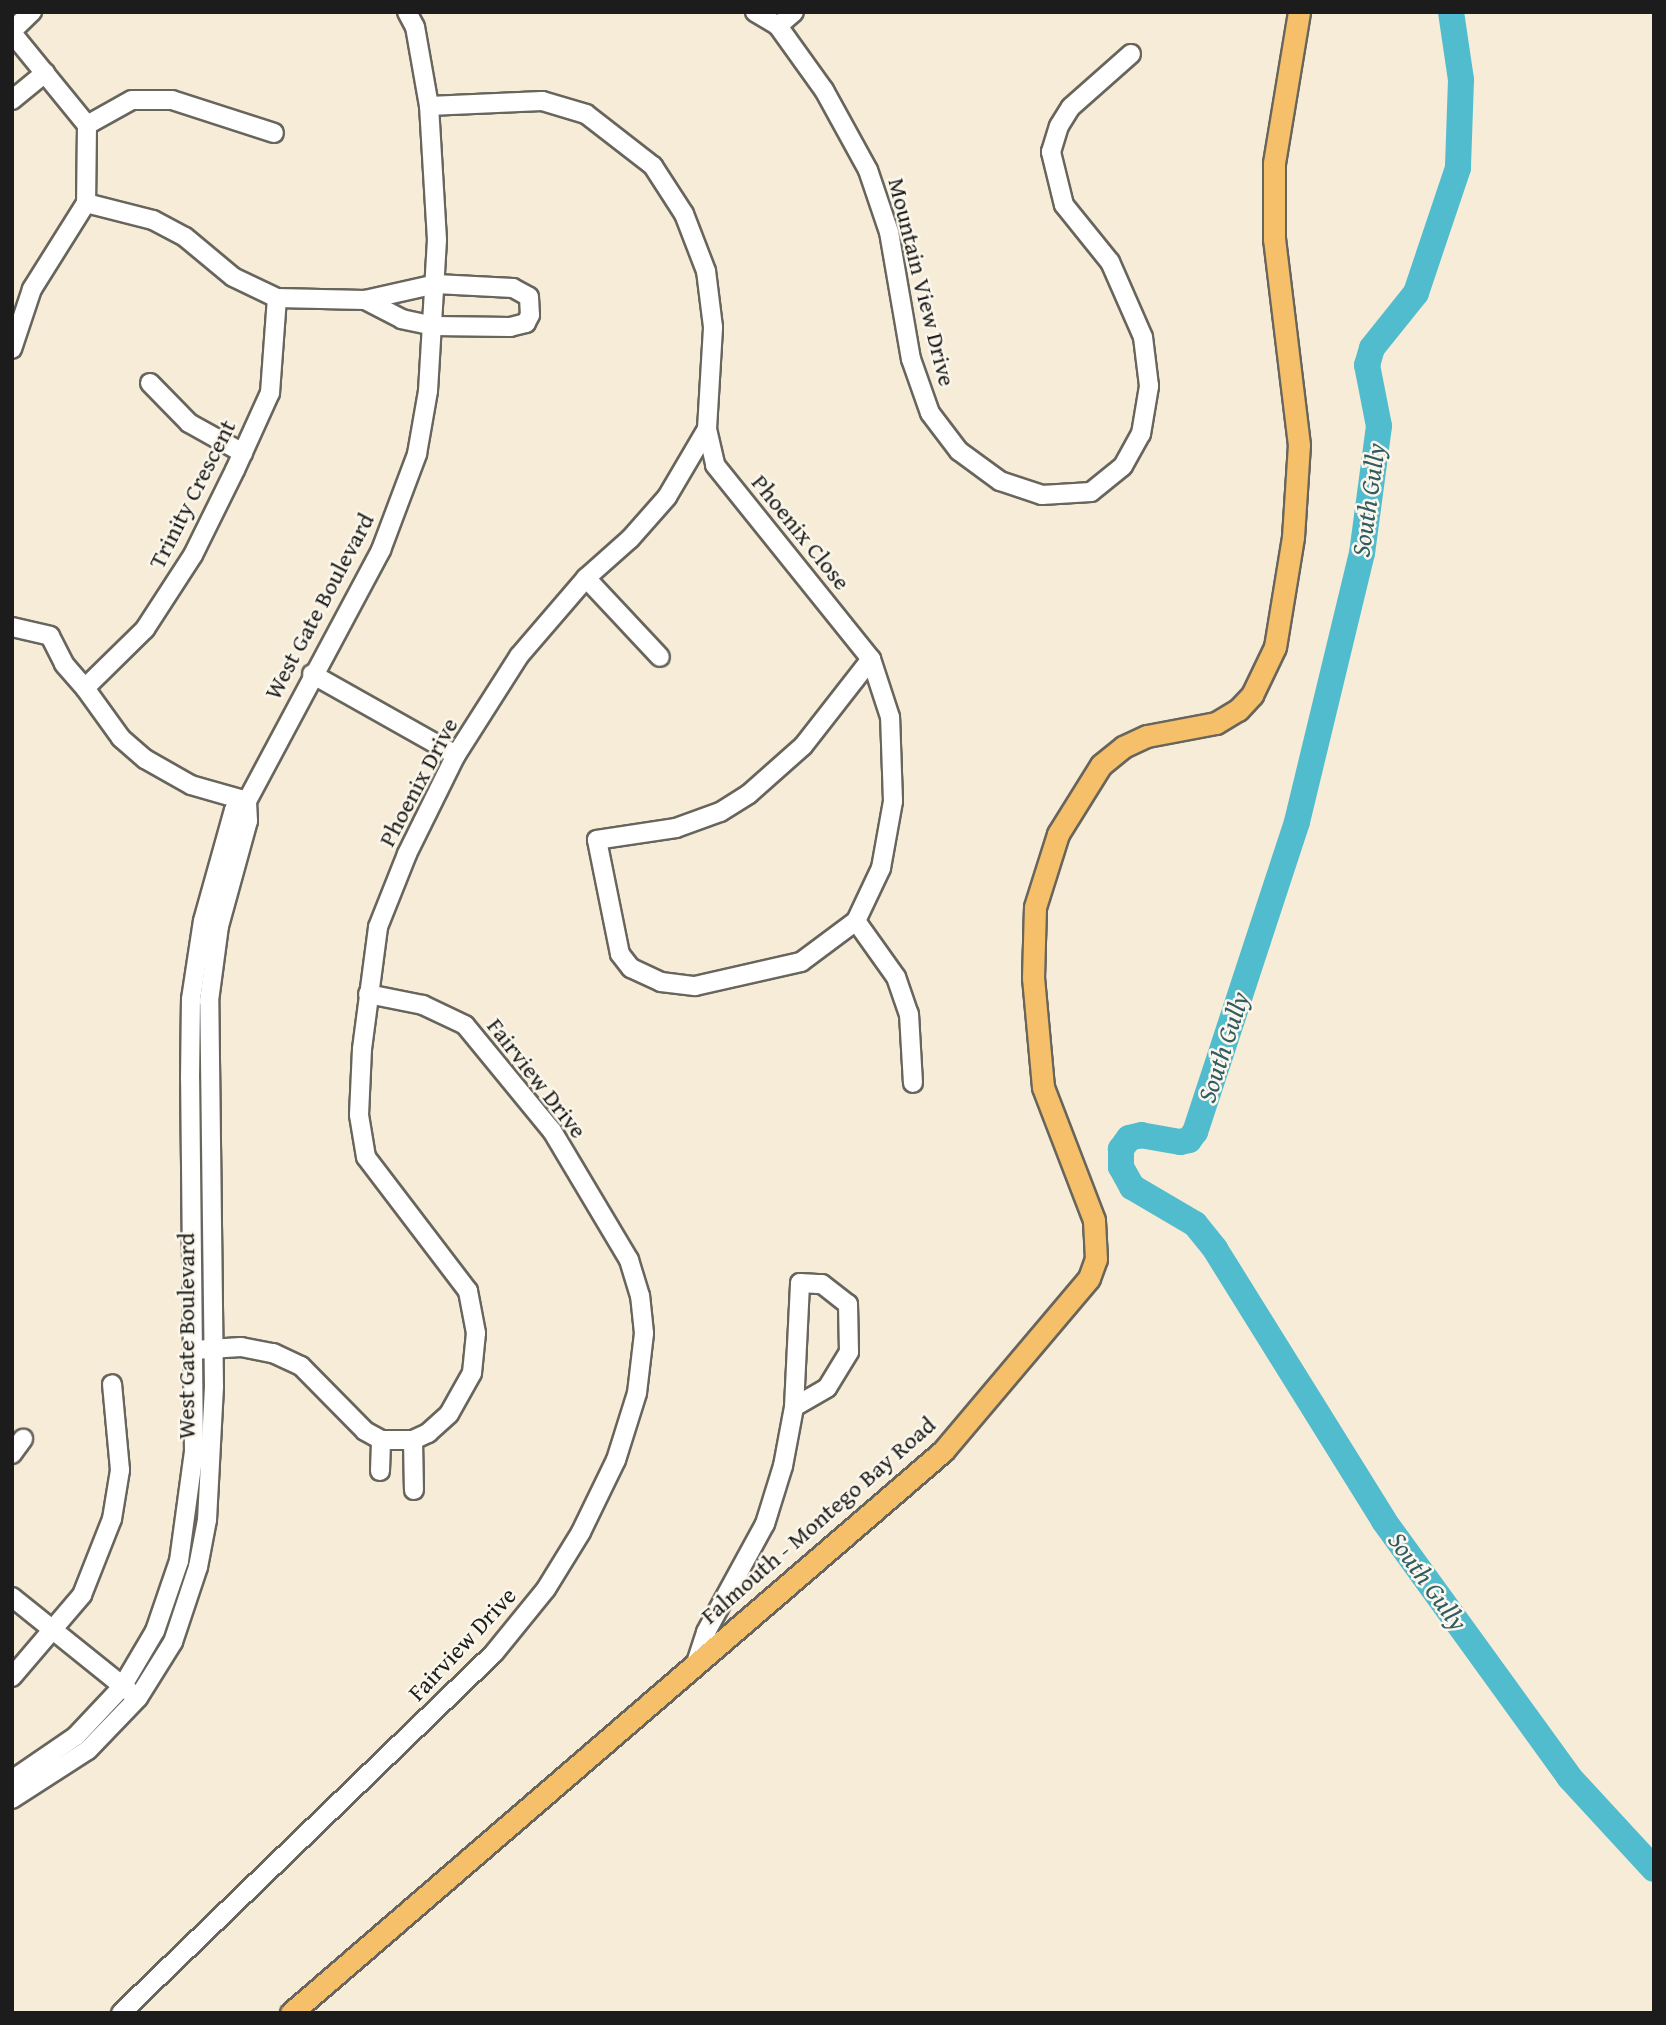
<!DOCTYPE html>
<style>
body{margin:0}
#map{position:relative;width:1666px;height:2025px;overflow:hidden;background:#f6ecd7;font-family:"Gentium Book Plus",serif}
div>[style]{position:absolute}
.river>*{height:26px;margin:-13px;padding:0 13px;transform-origin:13px;border-radius:13px;background:#51bccd}
.roads{filter:drop-shadow(2px 0 #68655d) drop-shadow(-2px 0 #68655d) drop-shadow(0 2px #68655d) drop-shadow(0 -2px #68655d)}
.minor>*{height:18px;margin:-9px;padding:0 9px;transform-origin:9px;border-radius:9px;background:#fff}
.major>*{height:21px;margin:-10.5px;padding:0 10.5px;transform-origin:10.5px;border-radius:10.5px;background:#f6c06b}
span{translate:-50% -50%;white-space:nowrap;text-align:center;line-height:1.15;-webkit-text-stroke:5px #fbf7ec;paint-order:stroke}
.street-label{font-size:24px;color:#1c1c1c}
.water-label{font-size:26px;color:#315c63;font-style:italic}
.frame{position:absolute;inset:0;border:14px solid #1c1c1c;pointer-events:none}
</style>
<div id="map">
<div class="river">
<div style="left:1451px;top:12px;width:69px;rotate:81.6deg"></div>
<div style="left:1461px;top:80px;width:88px;rotate:92deg"></div>
<div style="left:1458px;top:168px;width:132px;rotate:108.6deg"></div>
<div style="left:1416px;top:293px;width:70px;rotate:128.7deg"></div>
<div style="left:1372px;top:348px;width:18px;rotate:106deg"></div>
<div style="left:1367px;top:365px;width:62px;rotate:78.9deg"></div>
<div style="left:1379px;top:426px;width:128px;rotate:97.6deg"></div>
<div style="left:1362px;top:553px;width:277px;rotate:103.6deg"></div>
<div style="left:1297px;top:822px;width:326px;rotate:108.2deg"></div>
<div style="left:1195px;top:1132px;width:10px;rotate:127deg"></div>
<div style="left:1189px;top:1140px;width:9px;rotate:167deg"></div>
<div style="left:1180px;top:1142px;width:39px;rotate:-170deg"></div>
<div style="left:1142px;top:1135px;width:13px;rotate:167deg"></div>
<div style="left:1129px;top:1138px;width:14px;rotate:126deg"></div>
<div style="left:1121px;top:1149px;width:18px;rotate:90deg"></div>
<div style="left:1121px;top:1167px;width:23px;rotate:61deg"></div>
<div style="left:1132px;top:1187px;width:73px;rotate:30.4deg"></div>
<div style="left:1195px;top:1224px;width:32px;rotate:51deg"></div>
<div style="left:1215px;top:1249px;width:320px;rotate:58.1deg"></div>
<div style="left:1384px;top:1521px;width:316px;rotate:54.1deg"></div>
<div style="left:1569px;top:1777px;width:125px;rotate:47.3deg"></div>
</div>
<div class="roads">
<div class="minor">
<div style="left:755px;top:12px;width:27px;rotate:31deg"></div>
<div style="left:778px;top:26px;width:79px;rotate:54.3deg"></div>
<div style="left:824px;top:90px;width:91px;rotate:61.2deg"></div>
<div style="left:868px;top:170px;width:65px;rotate:71.3deg"></div>
<div style="left:889px;top:232px;width:129px;rotate:80.2deg"></div>
<div style="left:911px;top:359px;width:57px;rotate:70.6deg"></div>
<div style="left:930px;top:413px;width:48px;rotate:52.7deg"></div>
<div style="left:959px;top:451px;width:51px;rotate:36.2deg"></div>
<div style="left:1000px;top:481px;width:44px;rotate:18.4deg"></div>
<div style="left:1042px;top:495px;width:49px;rotate:-3.5deg"></div>
<div style="left:1091px;top:492px;width:41px;rotate:-39.1deg"></div>
<div style="left:1123px;top:466px;width:37px;rotate:-61deg"></div>
<div style="left:1141px;top:434px;width:49px;rotate:-80.5deg"></div>
<div style="left:1149px;top:386px;width:49px;rotate:-97deg"></div>
<div style="left:1143px;top:337px;width:82px;rotate:-113.7deg"></div>
<div style="left:1110px;top:262px;width:73px;rotate:-128.9deg"></div>
<div style="left:1064px;top:205px;width:55px;rotate:-103.8deg"></div>
<div style="left:1051px;top:152px;width:27px;rotate:-73deg"></div>
<div style="left:1059px;top:126px;width:22px;rotate:-58deg"></div>
<div style="left:1071px;top:107px;width:80px;rotate:-41.5deg"></div>
<div style="left:778px;top:26px;width:21px;rotate:-41deg"></div>
<div style="left:12px;top:31px;width:28px;rotate:-44deg"></div>
<div style="left:12px;top:33px;width:119px;rotate:50.8deg"></div>
<div style="left:87px;top:125px;width:78px;rotate:90.7deg"></div>
<div style="left:86px;top:203px;width:102px;rotate:122.1deg"></div>
<div style="left:32px;top:289px;width:63px;rotate:108.4deg"></div>
<div style="left:12px;top:100px;width:43px;rotate:-39.3deg"></div>
<div style="left:87px;top:125px;width:51px;rotate:-29.1deg"></div>
<div style="left:132px;top:100px;width:40px"></div>
<div style="left:172px;top:100px;width:107px;rotate:17.9deg"></div>
<div style="left:86px;top:203px;width:69px;rotate:14.2deg"></div>
<div style="left:153px;top:220px;width:36px;rotate:28deg"></div>
<div style="left:185px;top:237px;width:62px;rotate:39.8deg"></div>
<div style="left:233px;top:277px;width:49px;rotate:25.5deg"></div>
<div style="left:277px;top:298px;width:88px;rotate:1.3deg"></div>
<div style="left:365px;top:300px;width:73px;rotate:-12.7deg"></div>
<div style="left:436px;top:284px;width:77px;rotate:3deg"></div>
<div style="left:513px;top:288px;width:18px;rotate:29deg"></div>
<div style="left:529px;top:297px;width:18px;rotate:87deg"></div>
<div style="left:530px;top:315px;width:9px;rotate:117deg"></div>
<div style="left:526px;top:323px;width:16px;rotate:166deg"></div>
<div style="left:510px;top:327px;width:76px;rotate:-179.2deg"></div>
<div style="left:434px;top:326px;width:33px;rotate:-168deg"></div>
<div style="left:402px;top:319px;width:42px;rotate:-152.8deg"></div>
<div style="left:150px;top:383px;width:56px;rotate:45.7deg"></div>
<div style="left:189px;top:423px;width:62px;rotate:29.1deg"></div>
<div style="left:707px;top:429px;width:37px;rotate:77deg"></div>
<div style="left:715px;top:465px;width:249px;rotate:51.2deg"></div>
<div style="left:871px;top:659px;width:110px;rotate:128deg"></div>
<div style="left:803px;top:746px;width:72px;rotate:138.4deg"></div>
<div style="left:749px;top:794px;width:34px;rotate:148deg"></div>
<div style="left:720px;top:812px;width:47px;rotate:160deg"></div>
<div style="left:676px;top:828px;width:80px;rotate:171.4deg"></div>
<div style="left:597px;top:840px;width:116px;rotate:78.6deg"></div>
<div style="left:620px;top:954px;width:18px;rotate:52deg"></div>
<div style="left:631px;top:968px;width:33px;rotate:25deg"></div>
<div style="left:661px;top:982px;width:34px;rotate:7deg"></div>
<div style="left:695px;top:986px;width:109px;rotate:-12.8deg"></div>
<div style="left:801px;top:962px;width:69px;rotate:-36.7deg"></div>
<div style="left:856px;top:921px;width:59px;rotate:-64.7deg"></div>
<div style="left:881px;top:868px;width:68px;rotate:-79.8deg"></div>
<div style="left:893px;top:801px;width:84px;rotate:-92deg"></div>
<div style="left:890px;top:717px;width:61px;rotate:-108.1deg"></div>
<div style="left:586px;top:578px;width:108px;rotate:46.9deg"></div>
<div style="left:12px;top:627px;width:39px;rotate:13deg"></div>
<div style="left:50px;top:636px;width:31px;rotate:63deg"></div>
<div style="left:64px;top:664px;width:32px;rotate:49deg"></div>
<div style="left:312px;top:674px;width:165px;rotate:29.4deg"></div>
<div style="left:247px;top:801px;width:58px;rotate:-164.1deg"></div>
<div style="left:191px;top:785px;width:53px;rotate:-150.5deg"></div>
<div style="left:145px;top:759px;width:32px;rotate:-139deg"></div>
<div style="left:121px;top:738px;width:62px;rotate:-125.8deg"></div>
<div style="left:85px;top:688px;width:84px;rotate:-44.5deg"></div>
<div style="left:145px;top:629px;width:88px;rotate:-57deg"></div>
<div style="left:193px;top:555px;width:95px;rotate:-63.7deg"></div>
<div style="left:235px;top:470px;width:85px;rotate:-65.6deg"></div>
<div style="left:270px;top:393px;width:95px;rotate:-85.8deg"></div>
<div style="left:856px;top:921px;width:69px;rotate:54.5deg"></div>
<div style="left:896px;top:977px;width:39px;rotate:71deg"></div>
<div style="left:909px;top:1014px;width:69px;rotate:86.7deg"></div>
<div style="left:194px;top:1350px;width:47px;rotate:-3.7deg"></div>
<div style="left:241px;top:1347px;width:33px;rotate:11deg"></div>
<div style="left:273px;top:1353px;width:31px;rotate:25deg"></div>
<div style="left:301px;top:1366px;width:91px;rotate:45.4deg"></div>
<div style="left:365px;top:1431px;width:18px;rotate:29deg"></div>
<div style="left:381px;top:1440px;width:32px"></div>
<div style="left:413px;top:1440px;width:17px;rotate:-25deg"></div>
<div style="left:428px;top:1433px;width:28px;rotate:-42deg"></div>
<div style="left:449px;top:1414px;width:47px;rotate:-60.7deg"></div>
<div style="left:472px;top:1373px;width:40px;rotate:-84.3deg"></div>
<div style="left:476px;top:1333px;width:43px;rotate:-100.8deg"></div>
<div style="left:468px;top:1291px;width:168px;rotate:-127.3deg"></div>
<div style="left:366px;top:1157px;width:43px;rotate:-99.5deg"></div>
<div style="left:359px;top:1115px;width:66px;rotate:-87.4deg"></div>
<div style="left:362px;top:1049px;width:123px;rotate:-82.5deg"></div>
<div style="left:378px;top:927px;width:79px;rotate:-68.3deg"></div>
<div style="left:407px;top:854px;width:110px;rotate:-63.7deg"></div>
<div style="left:456px;top:755px;width:117px;rotate:-57.5deg"></div>
<div style="left:519px;top:656px;width:103px;rotate:-49.3deg"></div>
<div style="left:586px;top:578px;width:59px;rotate:-41.6deg"></div>
<div style="left:630px;top:539px;width:56px;rotate:-48.6deg"></div>
<div style="left:667px;top:497px;width:79px;rotate:-59.5deg"></div>
<div style="left:707px;top:429px;width:102px;rotate:-86.6deg"></div>
<div style="left:713px;top:327px;width:56px;rotate:-97.1deg"></div>
<div style="left:706px;top:271px;width:61px;rotate:-111.1deg"></div>
<div style="left:684px;top:214px;width:57px;rotate:-122.9deg"></div>
<div style="left:653px;top:166px;width:85px;rotate:-142.2deg"></div>
<div style="left:586px;top:114px;width:46px;rotate:-163.5deg"></div>
<div style="left:542px;top:101px;width:113px;rotate:177.5deg"></div>
<div style="left:413px;top:1440px;width:50px;rotate:88.9deg"></div>
<div style="left:12px;top:1454px;width:19px;rotate:-54deg"></div>
<div style="left:380px;top:1471px;width:31px;rotate:-88deg"></div>
<div style="left:12px;top:1597px;width:151px;rotate:38.8deg"></div>
<div style="left:697px;top:1660px;width:29px;rotate:-72deg"></div>
<div style="left:706px;top:1632px;width:123px;rotate:-61.4deg"></div>
<div style="left:765px;top:1524px;width:61px;rotate:-72.8deg"></div>
<div style="left:783px;top:1466px;width:60px;rotate:-79.4deg"></div>
<div style="left:794px;top:1407px;width:124px;rotate:-87.2deg"></div>
<div style="left:800px;top:1283px;width:22px;rotate:3deg"></div>
<div style="left:822px;top:1284px;width:33px;rotate:38deg"></div>
<div style="left:848px;top:1304px;width:48px;rotate:88.8deg"></div>
<div style="left:849px;top:1352px;width:42px;rotate:121.4deg"></div>
<div style="left:827px;top:1388px;width:38px;rotate:150deg"></div>
<div style="left:12px;top:1677px;width:108px;rotate:-49.5deg"></div>
<div style="left:82px;top:1595px;width:82px;rotate:-68.5deg"></div>
<div style="left:112px;top:1519px;width:50px;rotate:-80.7deg"></div>
<div style="left:120px;top:1470px;width:86px;rotate:-95.3deg"></div>
<div style="left:12px;top:1780px;width:78px;rotate:-34.5deg"></div>
<div style="left:76px;top:1736px;width:67px;rotate:-46.8deg"></div>
<div style="left:122px;top:1687px;width:65px;rotate:-59.5deg"></div>
<div style="left:155px;top:1631px;width:74px;rotate:-71.1deg"></div>
<div style="left:179px;top:1561px;width:110px;rotate:-82.2deg"></div>
<div style="left:194px;top:1452px;width:373px;rotate:-90.6deg"></div>
<div style="left:190px;top:1079px;width:80px;rotate:-89.3deg"></div>
<div style="left:191px;top:999px;width:79px;rotate:-81.3deg"></div>
<div style="left:203px;top:921px;width:115px;rotate:-74.4deg"></div>
<div style="left:234px;top:810px;width:16px;rotate:-35deg"></div>
<div style="left:247px;top:801px;width:285px;rotate:-61.9deg"></div>
<div style="left:381px;top:550px;width:103px;rotate:-69.4deg"></div>
<div style="left:417px;top:454px;width:64px;rotate:-80.1deg"></div>
<div style="left:428px;top:391px;width:151px;rotate:-86.6deg"></div>
<div style="left:437px;top:240px;width:134px;rotate:-93.4deg"></div>
<div style="left:429px;top:106px;width:80px;rotate:-100deg"></div>
<div style="left:415px;top:27px;width:17px;rotate:-118deg"></div>
<div style="left:12px;top:1799px;width:90px;rotate:-32.8deg"></div>
<div style="left:88px;top:1750px;width:72px;rotate:-46.1deg"></div>
<div style="left:138px;top:1698px;width:66px;rotate:-58deg"></div>
<div style="left:173px;top:1642px;width:79px;rotate:-71.6deg"></div>
<div style="left:198px;top:1567px;width:48px;rotate:-79.2deg"></div>
<div style="left:207px;top:1520px;width:133px;rotate:-87deg"></div>
<div style="left:214px;top:1387px;width:386px;rotate:-90.7deg"></div>
<div style="left:209px;top:1001px;width:76px;rotate:-82.4deg"></div>
<div style="left:219px;top:926px;width:109px;rotate:-74.6deg"></div>
<div style="left:248px;top:821px;width:20px;rotate:-93deg"></div>
<div style="left:121px;top:2013px;width:518px;rotate:-43.98deg"></div>
<div style="left:494px;top:1653px;width:82px;rotate:-50.9deg"></div>
<div style="left:546px;top:1589px;width:67px;rotate:-58.4deg"></div>
<div style="left:581px;top:1532px;width:80px;rotate:-64.1deg"></div>
<div style="left:616px;top:1460px;width:70px;rotate:-72.6deg"></div>
<div style="left:637px;top:1393px;width:60px;rotate:-83.3deg"></div>
<div style="left:644px;top:1333px;width:37px;rotate:-96deg"></div>
<div style="left:640px;top:1296px;width:38px;rotate:-107deg"></div>
<div style="left:629px;top:1260px;width:150px;rotate:-120.8deg"></div>
<div style="left:552px;top:1131px;width:137px;rotate:-129.4deg"></div>
<div style="left:465px;top:1025px;width:47px;rotate:-154.5deg"></div>
<div style="left:423px;top:1005px;width:56px;rotate:-168.7deg"></div>
</div>
<div class="major">
<div style="left:291px;top:2013px;width:861px;rotate:-40.76deg"></div>
<div style="left:943px;top:1451px;width:226px;rotate:-49.8deg"></div>
<div style="left:1089px;top:1278px;width:20px;rotate:-70deg"></div>
<div style="left:1096px;top:1259px;width:39px;rotate:-93deg"></div>
<div style="left:1094px;top:1220px;width:142px;rotate:-111deg"></div>
<div style="left:1043px;top:1087px;width:109px;rotate:-95.2deg"></div>
<div style="left:1033px;top:978px;width:71px;rotate:-88.4deg"></div>
<div style="left:1035px;top:907px;width:77px;rotate:-72.5deg"></div>
<div style="left:1058px;top:834px;width:81px;rotate:-58.1deg"></div>
<div style="left:1101px;top:765px;width:28px;rotate:-39deg"></div>
<div style="left:1123px;top:747px;width:26px;rotate:-25deg"></div>
<div style="left:1147px;top:736px;width:70px;rotate:-10.7deg"></div>
<div style="left:1216px;top:723px;width:26px;rotate:-31deg"></div>
<div style="left:1238px;top:710px;width:21px;rotate:-47deg"></div>
<div style="left:1252px;top:695px;width:53px;rotate:-64.4deg"></div>
<div style="left:1275px;top:647px;width:111px;rotate:-80.7deg"></div>
<div style="left:1293px;top:537px;width:92px;rotate:-86.3deg"></div>
<div style="left:1299px;top:445px;width:208px;rotate:-96.9deg"></div>
<div style="left:1274px;top:239px;width:76px;rotate:-90deg"></div>
<div style="left:1274px;top:163px;width:153px;rotate:-80.6deg"></div>
</div>
</div>
<div class="street-label">
<span style="left:922px;top:282px;rotate:76deg">Mountain View Drive</span>
<span style="left:192px;top:494px;rotate:-63deg">Trinity Crescent</span>
<span style="left:801px;top:532px;rotate:51deg">Phoenix Close</span>
<span style="left:319px;top:606px;rotate:-62deg">West Gate Boulevard</span>
<span style="left:418px;top:782px;rotate:-62deg">Phoenix Drive</span>
<span style="left:537px;top:1078px;rotate:52deg">Fairview Drive</span>
<span style="left:186px;top:1336px;rotate:-90deg">West Gate Boulevard</span>
<span style="left:818px;top:1520px;rotate:-41deg">Falmouth - Montego Bay Road</span>
<span style="left:462px;top:1644px;rotate:-47deg">Fairview Drive</span>
</div>
<div class="water-label">
<span style="left:1368px;top:500px;rotate:-82deg">South Gully</span>
<span style="left:1223px;top:1047px;rotate:-72deg">South Gully</span>
<span style="left:1428px;top:1581px;rotate:54deg">South Gully</span>
</div>
<div class="frame"></div>
</div>
